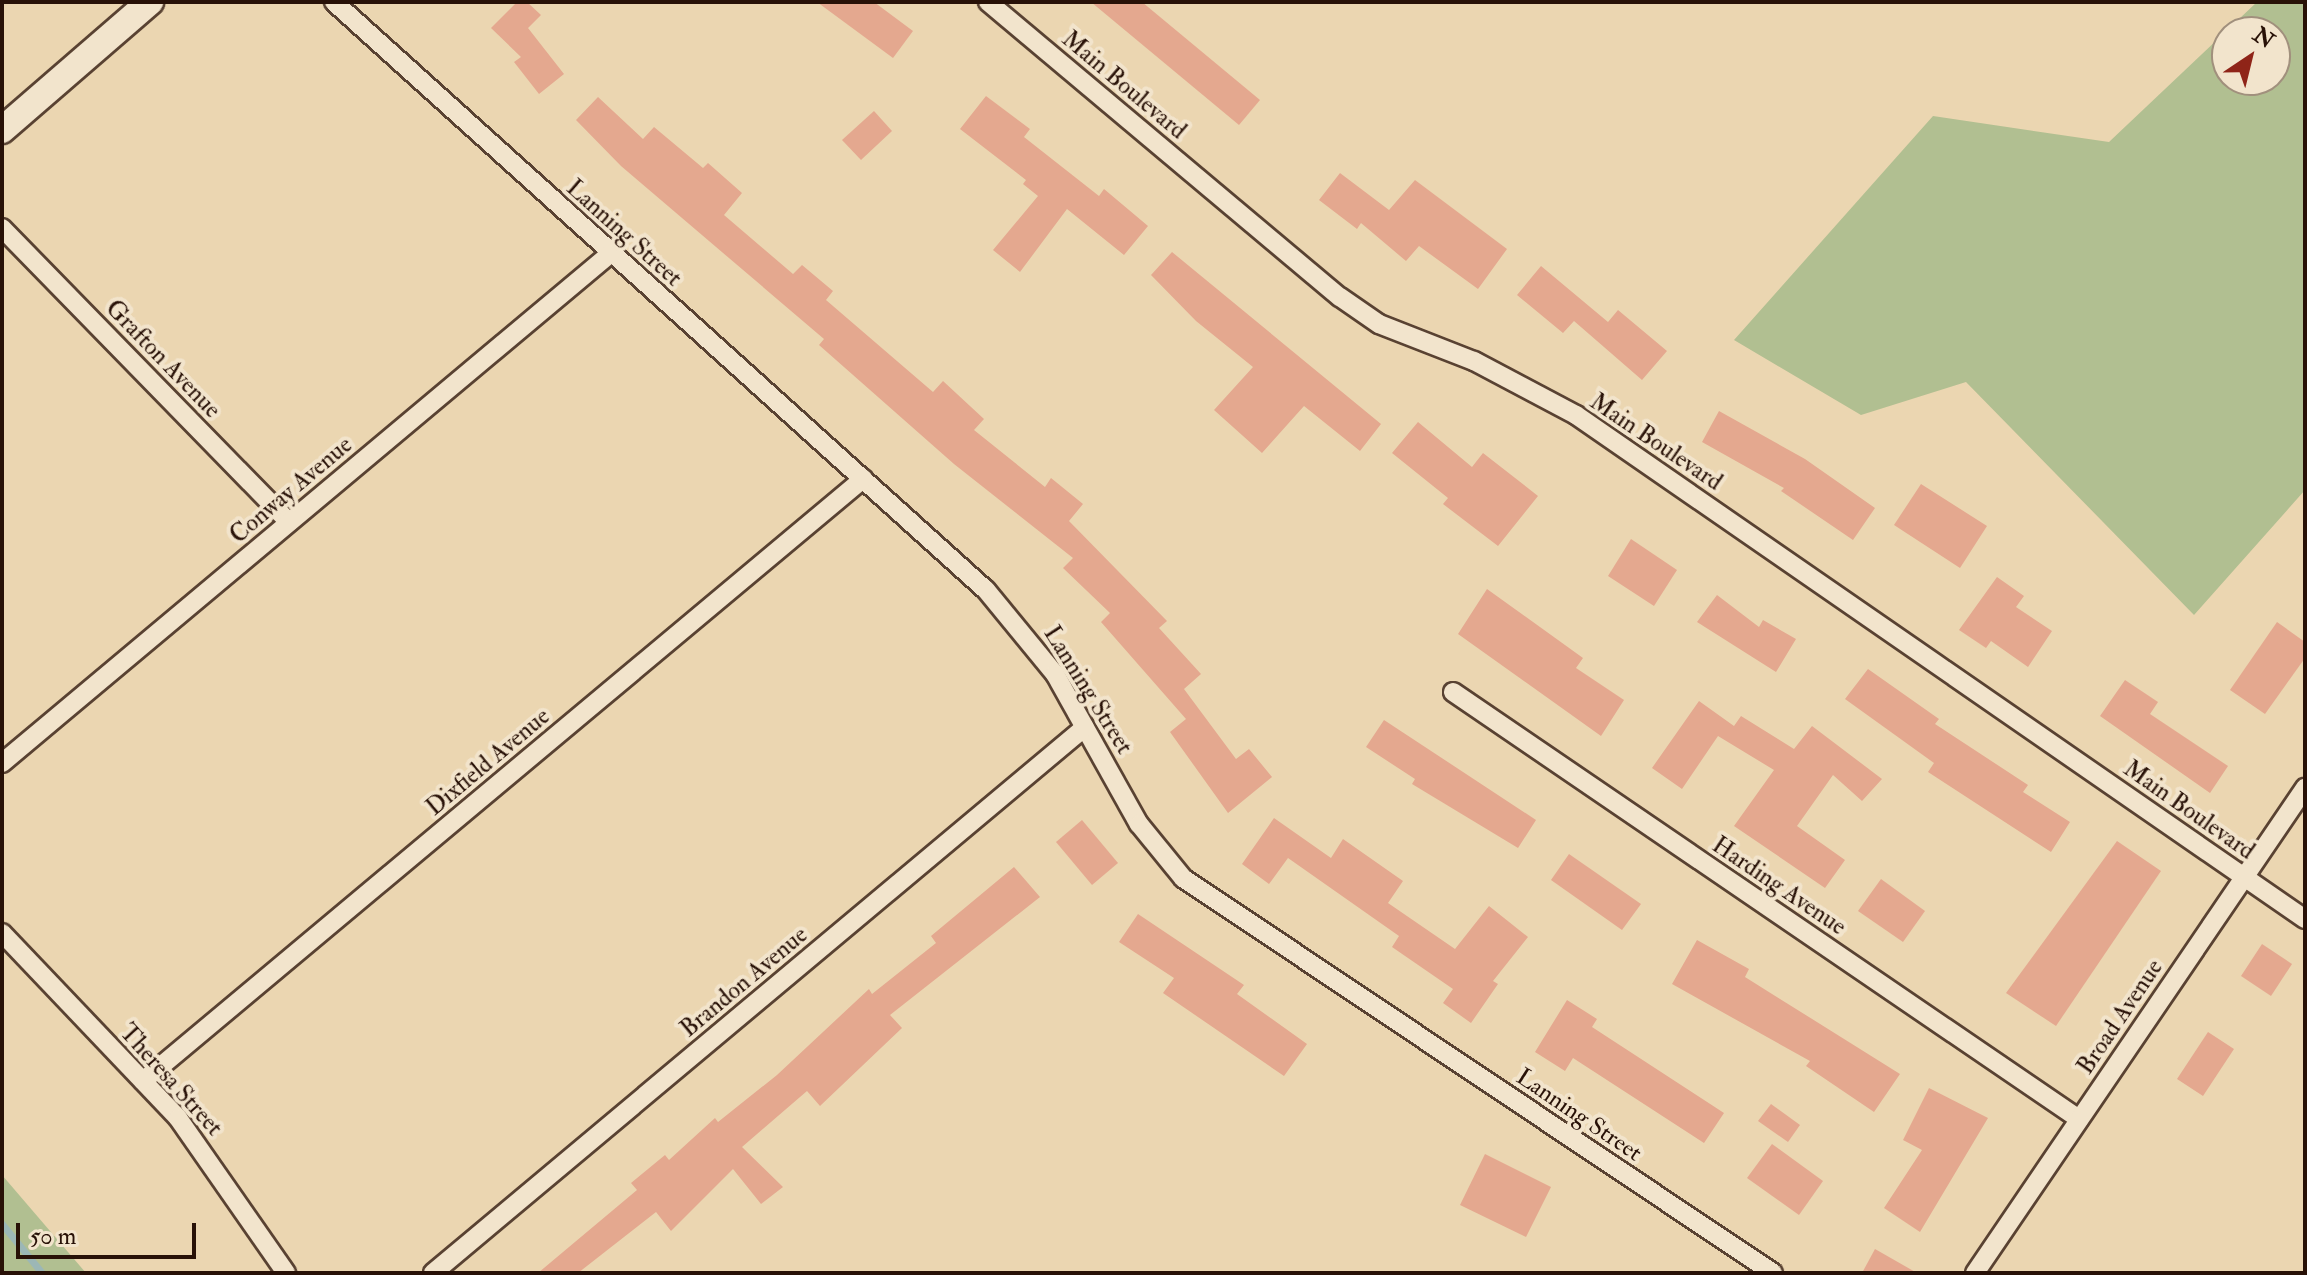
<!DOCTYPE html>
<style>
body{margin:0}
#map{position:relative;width:2307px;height:1275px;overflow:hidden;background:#ebd6b1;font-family:"IM FELL Double Pica",serif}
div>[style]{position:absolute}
.green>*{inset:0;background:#b1bf91}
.stream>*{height:7px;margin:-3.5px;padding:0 3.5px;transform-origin:3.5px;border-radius:3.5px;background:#9cb7b6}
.building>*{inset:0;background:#e4a88f}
.roads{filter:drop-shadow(2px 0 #594232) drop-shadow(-2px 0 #594232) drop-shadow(0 2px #594232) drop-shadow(0 -2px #594232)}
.street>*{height:18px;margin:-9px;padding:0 9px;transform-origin:9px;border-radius:9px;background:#f2e4cc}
.secondary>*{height:26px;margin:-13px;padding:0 13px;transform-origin:13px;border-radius:13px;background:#f2e4cc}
span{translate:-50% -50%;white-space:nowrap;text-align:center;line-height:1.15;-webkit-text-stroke:8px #f2e4cc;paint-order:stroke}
.street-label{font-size:24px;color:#281107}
.frame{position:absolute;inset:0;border:4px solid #281107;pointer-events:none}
.north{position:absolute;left:2211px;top:16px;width:80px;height:80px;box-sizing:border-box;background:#f2e4cc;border:2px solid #a1907d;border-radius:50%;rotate:35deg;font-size:22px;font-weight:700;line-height:32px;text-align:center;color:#281107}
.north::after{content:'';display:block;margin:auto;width:28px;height:36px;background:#8f2418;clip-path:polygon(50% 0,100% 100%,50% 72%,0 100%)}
.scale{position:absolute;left:16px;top:1223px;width:180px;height:36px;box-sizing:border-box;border:4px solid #281107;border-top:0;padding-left:10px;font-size:24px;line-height:28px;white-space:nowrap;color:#281107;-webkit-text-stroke:6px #f2e4cc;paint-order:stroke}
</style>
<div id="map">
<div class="green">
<div style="clip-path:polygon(evenodd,2257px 2px,2305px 2px,2305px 490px,2194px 615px,1966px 382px,1861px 415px,1734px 340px,1933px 116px,2109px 142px,2257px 2px,2227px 32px,2275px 32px,2275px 80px,2227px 80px,2227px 32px)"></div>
<div style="clip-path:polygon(2px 1175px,86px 1273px,2px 1273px)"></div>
</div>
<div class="stream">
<div style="left:2px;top:1224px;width:63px;rotate:50.8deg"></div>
</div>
<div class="building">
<div style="clip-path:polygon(517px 2px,527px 2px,541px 15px,528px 28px,564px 74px,539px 94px,514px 62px,521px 57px,491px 28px)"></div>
<div style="clip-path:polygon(817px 2px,874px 2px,913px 31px,893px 58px)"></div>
<div style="clip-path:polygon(1091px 2px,1142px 2px,1260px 100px,1239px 125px)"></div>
<div style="clip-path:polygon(986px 96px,1030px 129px,1024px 137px,1099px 196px,1104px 189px,1148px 226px,1124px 255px,1067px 209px,1020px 272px,993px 250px,1038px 196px,1023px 184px,1026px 180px,960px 129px)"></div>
<div style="clip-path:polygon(598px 97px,643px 139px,654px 127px,703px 168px,708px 163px,742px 193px,724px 215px,793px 274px,802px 265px,833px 291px,826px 300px,933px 392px,943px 381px,984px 419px,974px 430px,1045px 487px,1051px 478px,1083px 504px,1069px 521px,1167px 621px,1159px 628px,1201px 674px,1184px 689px,1236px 759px,1249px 749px,1272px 777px,1228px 813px,1170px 732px,1186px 719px,1101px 622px,1110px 613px,1063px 568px,1073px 558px,954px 464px,819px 345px,824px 339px,621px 166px,576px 120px)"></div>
<div style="clip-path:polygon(874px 111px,892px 131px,861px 160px,842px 140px)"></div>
<div style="clip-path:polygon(1340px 173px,1389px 210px,1415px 180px,1507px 249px,1478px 289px,1419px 246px,1406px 261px,1361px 223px,1357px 229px,1319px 200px)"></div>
<div style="clip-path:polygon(1172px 252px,1381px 424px,1360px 451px,1304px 406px,1262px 453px,1214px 410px,1253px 367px,1196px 321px,1151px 275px)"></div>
<div style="clip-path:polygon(1541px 266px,1608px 322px,1618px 310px,1667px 351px,1642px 380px,1574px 321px,1563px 333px,1517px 295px)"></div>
<div style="clip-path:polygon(1719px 411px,1805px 459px,1875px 508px,1853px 540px,1781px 491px,1784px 488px,1702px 442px)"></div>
<div style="clip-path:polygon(1418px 422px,1472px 467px,1483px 453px,1538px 496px,1498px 546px,1443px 504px,1448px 498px,1392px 453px)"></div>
<div style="clip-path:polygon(1921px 484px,1987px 526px,1960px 568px,1894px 525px)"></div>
<div style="clip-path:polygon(1631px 539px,1677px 570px,1654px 606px,1608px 576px)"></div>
<div style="clip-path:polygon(1997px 577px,2024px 596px,2016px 607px,2052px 631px,2028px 667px,1991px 641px,1986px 648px,1959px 630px)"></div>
<div style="clip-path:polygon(1487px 589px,1583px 658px,1576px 668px,1624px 700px,1601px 736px,1458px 634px)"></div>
<div style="clip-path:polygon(1717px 595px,1759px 627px,1763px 620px,1796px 639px,1776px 672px,1697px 622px)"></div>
<div style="clip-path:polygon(2277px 622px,2305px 642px,2305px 658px,2265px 714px,2230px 690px)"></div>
<div style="clip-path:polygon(1868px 669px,1939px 719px,1935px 724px,2028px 785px,2023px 792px,2070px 822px,2051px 852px,1928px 772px,1934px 763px,1845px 699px)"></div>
<div style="clip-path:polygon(2125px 680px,2158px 702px,2150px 714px,2228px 766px,2210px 793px,2100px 716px)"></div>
<div style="clip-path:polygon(1699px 701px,1734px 726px,1741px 716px,1794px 749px,1812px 726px,1882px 779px,1862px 801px,1833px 775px,1797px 826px,1845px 860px,1825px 888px,1734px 826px,1774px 770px,1718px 736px,1682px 789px,1652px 768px)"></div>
<div style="clip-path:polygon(1384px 720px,1536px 820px,1518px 848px,1412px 784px,1415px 779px,1366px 747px)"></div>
<div style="clip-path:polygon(1274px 818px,1331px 858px,1343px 839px,1403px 881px,1388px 903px,1455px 949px,1489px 906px,1528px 937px,1493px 981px,1498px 984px,1471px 1023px,1443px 1003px,1453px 989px,1392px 947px,1399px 936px,1288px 858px,1269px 884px,1242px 864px)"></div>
<div style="clip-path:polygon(1082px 820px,1118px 863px,1092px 885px,1056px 842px)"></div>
<div style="clip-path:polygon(2117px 841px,2161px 871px,2056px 1026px,2006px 993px)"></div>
<div style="clip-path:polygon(1569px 854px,1641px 904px,1622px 930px,1551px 880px)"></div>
<div style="clip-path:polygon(1014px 867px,1040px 897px,890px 1015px,902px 1028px,820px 1106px,807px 1091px,742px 1147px,783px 1187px,761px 1204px,733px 1169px,671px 1231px,656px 1212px,578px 1273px,538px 1273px,637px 1190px,631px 1183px,665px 1155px,669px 1160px,715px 1118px,718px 1122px,777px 1075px,869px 989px,872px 994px,936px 943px,931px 936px)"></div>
<div style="clip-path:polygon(1881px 879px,1925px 911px,1903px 942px,1858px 911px)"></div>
<div style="clip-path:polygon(1138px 914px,1244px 985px,1237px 994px,1307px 1044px,1284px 1076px,1163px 993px,1174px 978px,1119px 942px)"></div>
<div style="clip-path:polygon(1697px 940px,1749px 969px,1745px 977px,1900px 1074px,1874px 1112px,1806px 1066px,1810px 1061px,1672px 984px)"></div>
<div style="clip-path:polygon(2262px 944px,2292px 964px,2271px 996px,2241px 976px)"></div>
<div style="clip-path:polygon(1567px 1000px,1597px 1019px,1592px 1027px,1724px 1113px,1704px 1143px,1573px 1058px,1565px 1071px,1535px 1052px)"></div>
<div style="clip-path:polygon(2208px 1032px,2234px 1049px,2203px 1096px,2177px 1079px)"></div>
<div style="clip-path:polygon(1929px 1088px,1988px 1118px,1920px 1232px,1884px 1208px,1922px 1150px,1903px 1140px)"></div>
<div style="clip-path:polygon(1771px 1104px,1800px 1125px,1788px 1142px,1758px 1121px)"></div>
<div style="clip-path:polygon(1772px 1144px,1823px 1181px,1799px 1215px,1747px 1178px)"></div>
<div style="clip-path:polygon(1485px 1154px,1551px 1187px,1526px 1237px,1460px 1205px)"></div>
<div style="clip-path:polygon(1875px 1249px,1917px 1273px,1862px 1273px)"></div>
</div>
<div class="roads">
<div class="street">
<div style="left:334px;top:2px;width:878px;rotate:42.05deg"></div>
<div style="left:986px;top:590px;width:109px;rotate:50.6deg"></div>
<div style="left:1055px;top:674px;width:172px;rotate:60.8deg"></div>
<div style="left:1139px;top:824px;width:70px;rotate:50.8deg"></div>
<div style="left:1183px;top:878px;width:710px;rotate:33.8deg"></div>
<div style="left:988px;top:2px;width:459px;rotate:40deg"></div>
<div style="left:1340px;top:297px;width:47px;rotate:34.7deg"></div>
<div style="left:1379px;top:324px;width:102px;rotate:21.3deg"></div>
<div style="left:1474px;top:361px;width:115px;rotate:27.9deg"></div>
<div style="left:1576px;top:415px;width:886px;rotate:34.66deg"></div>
<div style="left:2px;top:228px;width:411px;rotate:45.7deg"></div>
<div style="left:1453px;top:692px;width:758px;rotate:34.3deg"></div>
<div style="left:2px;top:763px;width:793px;rotate:-39.94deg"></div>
<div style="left:2px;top:933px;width:255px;rotate:46.4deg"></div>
<div style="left:178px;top:1118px;width:189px;rotate:55.1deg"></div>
<div style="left:143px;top:1081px;width:939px;rotate:-39.9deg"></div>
<div style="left:433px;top:1273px;width:850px;rotate:-39.94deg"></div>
<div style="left:1975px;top:1273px;width:587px;rotate:-55.77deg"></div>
</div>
<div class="secondary">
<div style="left:2px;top:130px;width:196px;rotate:-40.9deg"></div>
</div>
</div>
<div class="street-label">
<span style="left:1124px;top:85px;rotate:40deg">Main Boulevard</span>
<span style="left:624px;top:233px;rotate:42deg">Lanning Street</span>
<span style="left:163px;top:359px;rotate:46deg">Grafton Avenue</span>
<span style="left:1656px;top:442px;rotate:34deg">Main Boulevard</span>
<span style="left:291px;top:490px;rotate:-40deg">Conway Avenue</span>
<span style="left:1088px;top:690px;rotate:58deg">Lanning Street</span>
<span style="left:488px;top:762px;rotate:-40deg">Dixfield Avenue</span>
<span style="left:2189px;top:810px;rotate:35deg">Main Boulevard</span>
<span style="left:1779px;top:886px;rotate:34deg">Harding Avenue</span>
<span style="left:744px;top:982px;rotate:-40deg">Brandon Avenue</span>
<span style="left:2120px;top:1017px;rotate:-56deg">Broad Avenue</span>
<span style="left:171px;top:1080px;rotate:48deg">Theresa Street</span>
<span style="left:1579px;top:1115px;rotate:34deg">Lanning Street</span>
</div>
<div class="frame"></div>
<div class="north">N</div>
<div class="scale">50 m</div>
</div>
